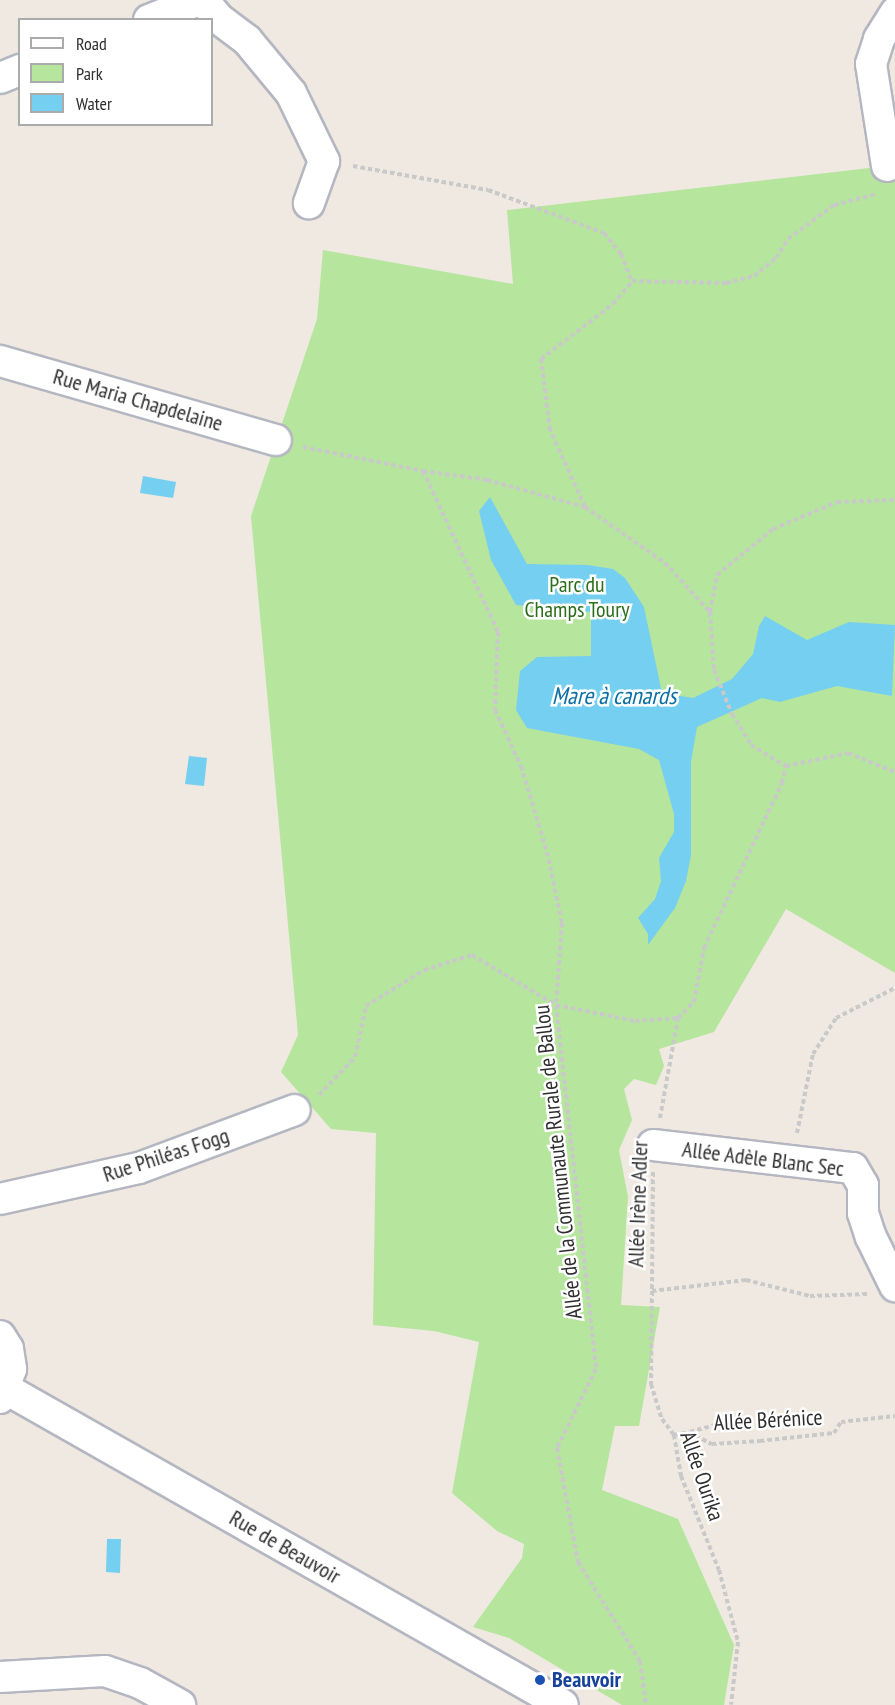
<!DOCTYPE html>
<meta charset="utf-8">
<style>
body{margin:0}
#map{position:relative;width:895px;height:1705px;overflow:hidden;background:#efe9e1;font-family:"PT Sans Narrow",sans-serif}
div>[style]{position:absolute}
.green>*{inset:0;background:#b6e59e}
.water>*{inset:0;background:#75cff0}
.path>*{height:4px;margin-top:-2px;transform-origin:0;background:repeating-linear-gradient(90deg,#c9c9c9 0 4.5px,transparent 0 7.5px)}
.roads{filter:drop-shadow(2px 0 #b4b7c1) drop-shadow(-2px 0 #b4b7c1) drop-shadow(0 2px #b4b7c1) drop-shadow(0 -2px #b4b7c1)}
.minor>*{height:30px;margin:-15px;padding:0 15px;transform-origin:15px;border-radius:15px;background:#fff}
.dots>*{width:16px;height:16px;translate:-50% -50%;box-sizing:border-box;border:3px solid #fff;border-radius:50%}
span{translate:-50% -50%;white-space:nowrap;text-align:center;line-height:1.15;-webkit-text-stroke:5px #fff;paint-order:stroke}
.street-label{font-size:22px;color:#2e2e2e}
.park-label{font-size:22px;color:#2c6e1b}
.transit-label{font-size:22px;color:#164399;font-weight:700}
.left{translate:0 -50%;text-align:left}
.water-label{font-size:24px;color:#0d6fa3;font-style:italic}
.legend{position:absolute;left:18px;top:18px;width:195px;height:108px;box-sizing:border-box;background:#fff;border:2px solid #ababab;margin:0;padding:8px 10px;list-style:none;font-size:18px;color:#2e2e2e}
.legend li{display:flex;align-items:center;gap:12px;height:30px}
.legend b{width:30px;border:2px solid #ababab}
</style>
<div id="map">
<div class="green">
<div style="clip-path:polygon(895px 165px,895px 973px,786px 909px,714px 1032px,659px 1049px,664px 1066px,656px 1085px,634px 1079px,624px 1089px,632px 1120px,619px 1150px,628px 1197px,621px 1305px,660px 1307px,639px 1426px,615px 1426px,602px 1490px,678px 1519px,734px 1645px,724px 1705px,622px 1705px,509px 1638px,473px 1627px,522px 1558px,524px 1544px,497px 1531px,452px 1493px,479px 1342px,434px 1331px,373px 1325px,376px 1133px,331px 1129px,281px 1072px,298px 1035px,251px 516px,317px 319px,323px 250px,513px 284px,507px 210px)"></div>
</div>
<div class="water">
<div style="clip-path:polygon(143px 476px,176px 482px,173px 498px,140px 493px)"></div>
<div style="clip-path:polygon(490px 497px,527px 564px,588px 565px,613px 569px,625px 578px,644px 607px,662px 693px,693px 698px,732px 679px,753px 654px,759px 626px,765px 616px,807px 640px,849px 622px,895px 625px,892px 696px,837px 686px,780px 702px,762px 698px,697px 727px,691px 762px,691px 855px,686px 881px,675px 908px,648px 945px,648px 934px,638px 918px,655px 899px,661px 881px,659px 858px,674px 832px,674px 814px,659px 760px,639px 749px,527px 728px,516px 710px,520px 671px,537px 657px,591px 656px,591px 612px,516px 605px,491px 560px,479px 511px)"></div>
<div style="clip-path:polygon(189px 756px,207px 758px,204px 786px,185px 784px)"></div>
<div style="clip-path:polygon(107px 1539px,121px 1539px,120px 1573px,106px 1572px)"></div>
</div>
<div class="path">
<div style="left:353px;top:166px;width:137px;rotate:10.1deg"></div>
<div style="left:488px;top:190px;width:124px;rotate:20.3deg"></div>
<div style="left:604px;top:233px;width:27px;rotate:51deg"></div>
<div style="left:621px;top:254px;width:29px;rotate:68deg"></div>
<div style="left:632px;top:281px;width:94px;rotate:1.2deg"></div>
<div style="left:726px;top:283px;width:29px;rotate:-14deg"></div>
<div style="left:754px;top:276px;width:28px;rotate:-39deg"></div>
<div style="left:776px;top:258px;width:22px;rotate:-58deg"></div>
<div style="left:788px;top:239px;width:57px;rotate:-36.5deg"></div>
<div style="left:834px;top:205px;width:44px;rotate:-14.3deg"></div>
<div style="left:303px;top:447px;width:122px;rotate:11.3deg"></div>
<div style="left:423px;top:471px;width:65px;rotate:8deg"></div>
<div style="left:487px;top:480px;width:102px;rotate:15.4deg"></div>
<div style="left:585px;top:507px;width:98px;rotate:35deg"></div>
<div style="left:665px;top:563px;width:67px;rotate:47.4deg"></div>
<div style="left:710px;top:612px;width:58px;rotate:86.1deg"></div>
<div style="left:714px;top:670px;width:48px;rotate:67.8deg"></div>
<div style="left:732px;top:714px;width:36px;rotate:58deg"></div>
<div style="left:751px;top:745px;width:41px;rotate:31deg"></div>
<div style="left:423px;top:471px;width:178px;rotate:65deg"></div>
<div style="left:498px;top:632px;width:78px;rotate:92.2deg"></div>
<div style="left:495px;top:710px;width:62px;rotate:65.1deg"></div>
<div style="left:521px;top:766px;width:90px;rotate:73.2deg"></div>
<div style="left:547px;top:852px;width:73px;rotate:78.1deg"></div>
<div style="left:562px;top:923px;width:82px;rotate:94.2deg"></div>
<div style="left:556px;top:1005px;width:366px;rotate:83.7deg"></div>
<div style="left:596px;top:1369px;width:88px;rotate:116.3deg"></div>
<div style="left:557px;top:1448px;width:116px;rotate:79.6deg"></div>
<div style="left:578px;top:1562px;width:117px;rotate:57.9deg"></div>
<div style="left:640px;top:1661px;width:44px;rotate:82.2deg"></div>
<div style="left:585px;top:507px;width:85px;rotate:-114.4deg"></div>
<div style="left:550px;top:430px;width:72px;rotate:-97.2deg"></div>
<div style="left:541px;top:359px;width:91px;rotate:-37.4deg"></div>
<div style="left:613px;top:304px;width:30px;rotate:-50deg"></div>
<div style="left:710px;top:612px;width:38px;rotate:-79deg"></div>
<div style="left:717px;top:575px;width:72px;rotate:-39.4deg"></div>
<div style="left:773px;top:529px;width:69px;rotate:-22.9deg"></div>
<div style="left:837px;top:502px;width:58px;rotate:-2deg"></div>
<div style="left:319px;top:1095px;width:52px;rotate:-46.5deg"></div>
<div style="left:355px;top:1057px;width:52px;rotate:-77.8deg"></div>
<div style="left:366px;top:1006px;width:68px;rotate:-31.8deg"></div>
<div style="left:424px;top:970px;width:50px;rotate:-17.4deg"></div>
<div style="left:472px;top:955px;width:98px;rotate:30.8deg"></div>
<div style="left:556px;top:1005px;width:81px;rotate:11.4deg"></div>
<div style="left:635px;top:1021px;width:43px;rotate:-4deg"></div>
<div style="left:678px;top:1018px;width:23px;rotate:-45deg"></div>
<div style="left:694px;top:1002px;width:55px;rotate:-79.5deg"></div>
<div style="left:704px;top:948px;width:183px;rotate:-64.7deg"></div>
<div style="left:782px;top:783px;width:17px;rotate:-77deg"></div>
<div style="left:786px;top:766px;width:63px;rotate:-11.8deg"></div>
<div style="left:848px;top:753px;width:51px;rotate:22deg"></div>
<div style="left:660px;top:1118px;width:102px;rotate:-79.8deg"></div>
<div style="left:797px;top:1133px;width:81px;rotate:-78.6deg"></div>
<div style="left:813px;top:1054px;width:43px;rotate:-57.4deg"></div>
<div style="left:836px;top:1018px;width:66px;rotate:-27deg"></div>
<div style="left:653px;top:1172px;width:119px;rotate:90.5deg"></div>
<div style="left:652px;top:1291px;width:95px;rotate:-6.7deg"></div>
<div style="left:746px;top:1280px;width:66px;rotate:14deg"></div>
<div style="left:810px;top:1296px;width:58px;rotate:-2deg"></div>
<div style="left:652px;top:1291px;width:93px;rotate:90.6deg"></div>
<div style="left:651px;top:1384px;width:37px;rotate:73deg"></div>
<div style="left:662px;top:1419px;width:20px;rotate:53deg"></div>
<div style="left:674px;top:1435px;width:42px;rotate:80.3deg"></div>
<div style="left:681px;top:1476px;width:101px;rotate:68deg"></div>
<div style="left:719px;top:1570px;width:74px;rotate:75.2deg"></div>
<div style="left:738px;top:1642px;width:63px;rotate:96.3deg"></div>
<div style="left:690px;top:1432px;width:37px;rotate:-16deg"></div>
<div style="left:674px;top:1435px;width:15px;rotate:-11deg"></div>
<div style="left:689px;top:1432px;width:26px;rotate:28deg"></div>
<div style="left:712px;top:1444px;width:48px;rotate:-3.6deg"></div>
<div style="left:760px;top:1441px;width:74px;rotate:-6.2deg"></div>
<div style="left:834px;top:1433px;width:13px;rotate:-58deg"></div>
<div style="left:841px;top:1422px;width:54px;rotate:-6.3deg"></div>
</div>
<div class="roads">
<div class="minor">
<div style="left:203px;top:0;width:25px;rotate:50deg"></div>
<div style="left:219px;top:19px;width:35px;rotate:37deg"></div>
<div style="left:247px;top:40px;width:69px;rotate:50.3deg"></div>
<div style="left:291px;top:93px;width:76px;rotate:64.1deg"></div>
<div style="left:324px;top:161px;width:45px;rotate:109.7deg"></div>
<div style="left:149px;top:20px;width:54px;rotate:-21.8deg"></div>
<div style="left:0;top:78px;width:22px;rotate:-22deg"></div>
<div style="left:887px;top:166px;width:103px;rotate:-98.9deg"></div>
<div style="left:871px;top:64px;width:26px;rotate:-72deg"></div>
<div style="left:879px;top:39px;width:31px;rotate:-58deg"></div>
<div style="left:0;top:361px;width:287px;rotate:16deg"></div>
<div style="left:653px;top:1145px;width:201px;rotate:6.6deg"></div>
<div style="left:853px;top:1168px;width:20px;rotate:60deg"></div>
<div style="left:863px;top:1185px;width:28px;rotate:90deg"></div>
<div style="left:863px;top:1213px;width:25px;rotate:72deg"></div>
<div style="left:871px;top:1237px;width:55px;rotate:63.9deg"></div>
<div style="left:0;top:1199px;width:142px;rotate:-12.6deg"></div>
<div style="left:139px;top:1168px;width:166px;rotate:-20.4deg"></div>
<div style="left:0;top:1336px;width:15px;rotate:58deg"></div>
<div style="left:8px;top:1349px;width:20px;rotate:81deg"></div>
<div style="left:11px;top:1369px;width:31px;rotate:111deg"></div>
<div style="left:6px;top:1389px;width:640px;rotate:29.57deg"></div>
<div style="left:0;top:1677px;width:105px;rotate:-3.3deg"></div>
<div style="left:105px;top:1671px;width:37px;rotate:19deg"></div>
<div style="left:140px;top:1683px;width:46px;rotate:28.8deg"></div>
</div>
</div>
<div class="dots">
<div style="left:540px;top:1680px;background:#1a4fb4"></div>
</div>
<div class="street-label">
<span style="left:138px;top:400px;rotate:16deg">Rue Maria Chapdelaine</span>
<span style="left:166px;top:1155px;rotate:-18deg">Rue Philéas Fogg</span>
<span style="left:763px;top:1159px;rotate:7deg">Allée Adèle Blanc Sec</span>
<span style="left:558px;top:1162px;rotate:-96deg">Allée de la Communaute Rurale de Ballou</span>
<span style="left:638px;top:1204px;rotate:-88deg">Allée Irène Adler</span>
<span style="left:768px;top:1420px;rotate:-3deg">Allée Bérénice</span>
<span style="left:702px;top:1476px;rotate:71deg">Allée Ourika</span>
<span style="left:285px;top:1547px;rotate:30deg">Rue de Beauvoir</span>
</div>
<div class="park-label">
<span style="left:577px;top:597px">Parc du<br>Champs Toury</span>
</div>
<div class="transit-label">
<span class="left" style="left:552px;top:1680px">Beauvoir</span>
</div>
<div class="water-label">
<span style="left:614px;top:696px">Mare à canards</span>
</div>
<ul class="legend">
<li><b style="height:8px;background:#fff"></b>Road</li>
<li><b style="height:16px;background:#b6e59e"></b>Park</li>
<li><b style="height:16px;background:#75cff0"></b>Water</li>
</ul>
</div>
